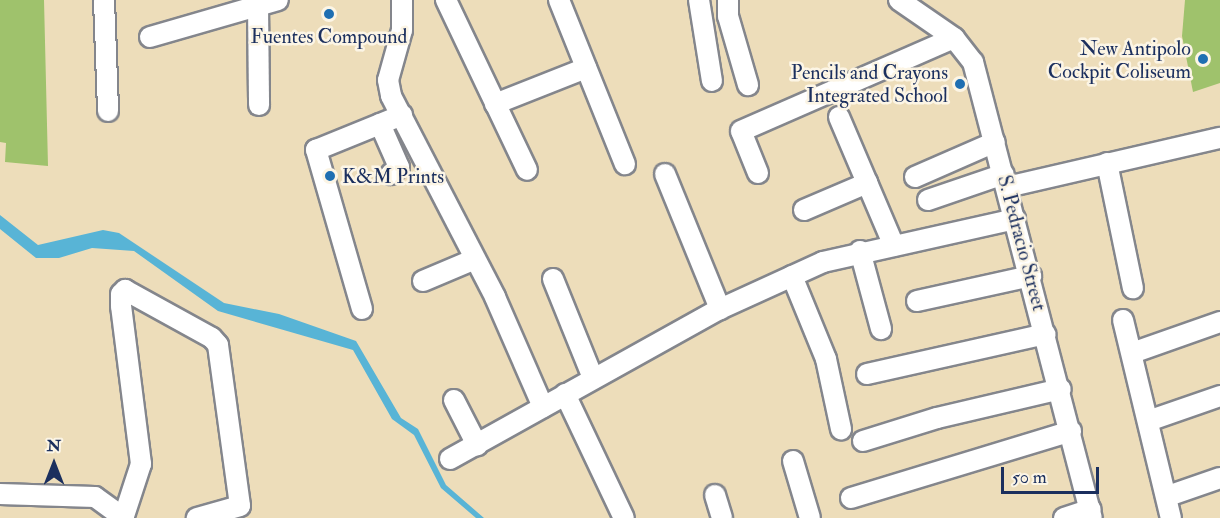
<!DOCTYPE html>
<style>
body{margin:0}
#map{position:relative;width:1220px;height:518px;overflow:hidden;background:#edddba;font-family:"IM FELL Double Pica",serif}
div>[style]{position:absolute}
.green>*{inset:0;background:#9fc26c}
.water>*{inset:0;background:#58b4d6}
.roads{filter:drop-shadow(2px 0 #84868c) drop-shadow(-2px 0 #84868c) drop-shadow(0 2px #84868c) drop-shadow(0 -2px #84868c)}
.minor>*{height:20px;margin:-10px;padding:0 10px;transform-origin:10px;border-radius:10px;background:#fff}
.dots>*{width:16px;height:16px;translate:-50% -50%;box-sizing:border-box;border:3px solid #fcf5e5;border-radius:50%}
span{translate:-50% -50%;white-space:nowrap;text-align:center;line-height:1.15;-webkit-text-stroke:5px #fcf5e5;paint-order:stroke}
.poi-label{font-size:20px;color:#1b2f5e}
.right{translate:-100% -50%;text-align:right}
.left{translate:0 -50%;text-align:left}
.street-label{font-size:20px;color:#1b2f5e}
.north{position:absolute;left:24px;top:434px;width:60px;height:60px;-webkit-text-stroke:4px #fcf5e5;paint-order:stroke;rotate:0deg;font-size:16px;font-weight:700;line-height:24px;text-align:center;color:#1b2f5e}
.north::after{content:'';display:block;margin:auto;width:21px;height:27px;background:#1b2f5e;clip-path:polygon(50% 0,100% 100%,50% 72%,0 100%)}
.scale{position:absolute;left:1001px;top:467px;width:98px;height:27px;box-sizing:border-box;border:3px solid #1b2f5e;border-top:0;padding-left:8px;font-size:18px;line-height:21px;white-space:nowrap;color:#1b2f5e;-webkit-text-stroke:4px #fcf5e5;paint-order:stroke}
</style>
<div id="map">
<div class="green">
<div style="clip-path:polygon(0 0,44px 0,48px 166px,5px 162px,6px 143px,0 142px)"></div>
<div style="clip-path:polygon(1185px 0,1220px 0,1220px 83px,1193px 92px,1182px 36px)"></div>
</div>
<div class="water">
<div style="clip-path:polygon(0 215px,38px 245px,103px 230px,119px 233px,224px 303px,279px 314px,356px 341px,401px 418px,418px 429px,446px 485px,484px 518px,476px 518px,441px 488px,414px 435px,392px 419px,353px 350px,218px 311px,134px 251px,92px 248px,59px 258px,36px 258px,0 229px)"></div>
</div>
<div class="roads">
<div class="minor">
<div style="left:104px;top:0;width:111px;rotate:87.9deg"></div>
<div style="left:402px;top:0;width:30px;rotate:90deg"></div>
<div style="left:402px;top:30px;width:52px;rotate:105.6deg"></div>
<div style="left:388px;top:80px;width:16px;rotate:79deg"></div>
<div style="left:391px;top:96px;width:226px;rotate:62.6deg"></div>
<div style="left:495px;top:297px;width:120px;rotate:66.4deg"></div>
<div style="left:446px;top:0;width:188px;rotate:64.5deg"></div>
<div style="left:559px;top:0;width:177px;rotate:68.1deg"></div>
<div style="left:699px;top:0;width:82px;rotate:80.9deg"></div>
<div style="left:728px;top:0;width:16px;rotate:90deg"></div>
<div style="left:728px;top:16px;width:72px;rotate:73.8deg"></div>
<div style="left:899px;top:0;width:67px;rotate:34.6deg"></div>
<div style="left:954px;top:38px;width:31px;rotate:52deg"></div>
<div style="left:973px;top:62px;width:471px;rotate:75.4deg"></div>
<div style="left:258px;top:5px;width:100px;rotate:89.4deg"></div>
<div style="left:150px;top:37px;width:133px;rotate:-16.1deg"></div>
<div style="left:495px;top:104px;width:98px;rotate:-21.6deg"></div>
<div style="left:839px;top:117px;width:140px;rotate:66.9deg"></div>
<div style="left:380px;top:124px;width:47px;rotate:66.2deg"></div>
<div style="left:399px;top:167px;width:11px;rotate:139deg"></div>
<div style="left:1107px;top:163px;width:128px;rotate:78.3deg"></div>
<div style="left:758px;top:173px;width:45px;rotate:-112deg"></div>
<div style="left:741px;top:131px;width:232px;rotate:-23.6deg"></div>
<div style="left:665px;top:174px;width:146px;rotate:67.8deg"></div>
<div style="left:915px;top:177px;width:87px;rotate:-23.6deg"></div>
<div style="left:1007px;top:187px;width:219px;rotate:-13deg"></div>
<div style="left:928px;top:200px;width:80px;rotate:-18.9deg"></div>
<div style="left:804px;top:210px;width:69px;rotate:-23.2deg"></div>
<div style="left:860px;top:251px;width:81px;rotate:74.9deg"></div>
<div style="left:792px;top:276px;width:90px;rotate:67.7deg"></div>
<div style="left:826px;top:359px;width:72px;rotate:77.9deg"></div>
<div style="left:553px;top:279px;width:107px;rotate:68deg"></div>
<div style="left:423px;top:281px;width:54px;rotate:-22.8deg"></div>
<div style="left:917px;top:301px;width:117px;rotate:-12.4deg"></div>
<div style="left:362px;top:309px;width:166px;rotate:-106.1deg"></div>
<div style="left:316px;top:150px;width:93px;rotate:-22.1deg"></div>
<div style="left:1123px;top:320px;width:204px;rotate:76.4deg"></div>
<div style="left:1132px;top:353px;width:93px;rotate:-19.4deg"></div>
<div style="left:867px;top:374px;width:183px;rotate:-12.6deg"></div>
<div style="left:565px;top:394px;width:137px;rotate:64.6deg"></div>
<div style="left:454px;top:400px;width:51px;rotate:62.9deg"></div>
<div style="left:1148px;top:421px;width:76px;rotate:-19.1deg"></div>
<div style="left:863px;top:441px;width:77px;rotate:-17.3deg"></div>
<div style="left:937px;top:418px;width:127px;rotate:-13.2deg"></div>
<div style="left:450px;top:459px;width:309px;rotate:-29.1deg"></div>
<div style="left:720px;top:309px;width:113px;rotate:-24.5deg"></div>
<div style="left:823px;top:262px;width:197px;rotate:-12.6deg"></div>
<div style="left:793px;top:461px;width:59px;rotate:73.4deg"></div>
<div style="left:0;top:494px;width:95px;rotate:1.8deg"></div>
<div style="left:95px;top:497px;width:36px;rotate:36deg"></div>
<div style="left:715px;top:495px;width:24px;rotate:73deg"></div>
<div style="left:1168px;top:496px;width:55px;rotate:-19.1deg"></div>
<div style="left:851px;top:498px;width:230px;rotate:-16.9deg"></div>
<div style="left:124px;top:516px;width:55px;rotate:-71.9deg"></div>
<div style="left:141px;top:464px;width:159px;rotate:-97.2deg"></div>
<div style="left:121px;top:306px;width:12px;rotate:-90deg"></div>
<div style="left:121px;top:294px;width:6px;rotate:-45deg"></div>
<div style="left:125px;top:290px;width:99px;rotate:28.9deg"></div>
<div style="left:212px;top:338px;width:9px;rotate:49deg"></div>
<div style="left:218px;top:345px;width:162px;rotate:82.2deg"></div>
<div style="left:240px;top:506px;width:45px;rotate:164.4deg"></div>
<div style="left:1064px;top:518px;width:28px;rotate:-18deg"></div>
</div>
</div>
<div class="dots">
<div style="left:329px;top:14px;background:#1f6fb2"></div>
<div style="left:1203px;top:59px;background:#1f6fb2"></div>
<div style="left:960px;top:84px;background:#1f6fb2"></div>
<div style="left:330px;top:176px;background:#1f6fb2"></div>
</div>
<div class="poi-label">
<span style="left:329px;top:36px">Fuentes Compound</span>
<span class="right" style="left:1191px;top:60px">New Antipolo<br>Cockpit Coliseum</span>
<span class="right" style="left:948px;top:84px">Pencils and Crayons<br>Integrated School</span>
<span class="left" style="left:342px;top:176px">K&amp;M Prints</span>
</div>
<div class="street-label">
<span style="left:1022px;top:243px;rotate:75deg">S. Pedracio Street</span>
</div>
<div class="north">N</div>
<div class="scale">50 m</div>
</div>
